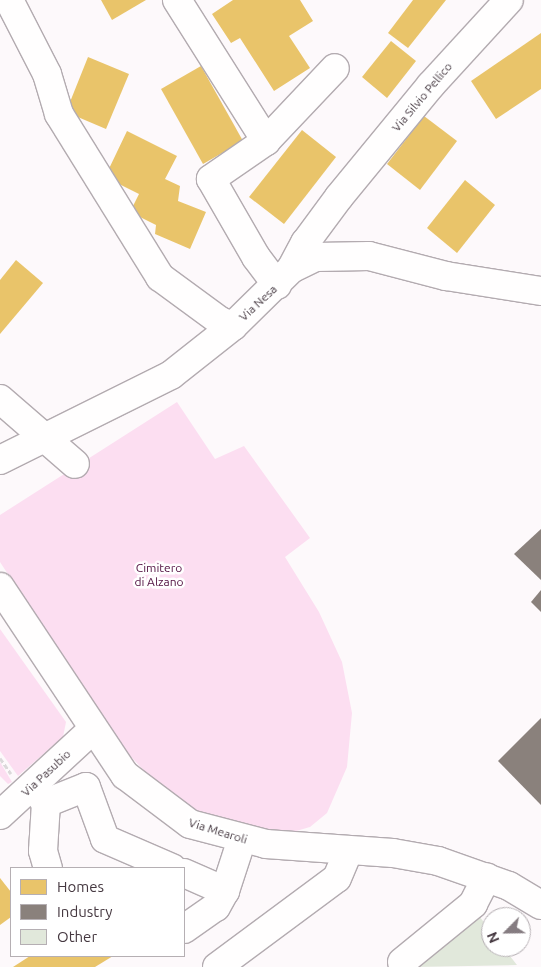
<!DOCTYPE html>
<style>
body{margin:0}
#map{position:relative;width:541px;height:967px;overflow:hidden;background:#fdf9fb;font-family:Ubuntu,sans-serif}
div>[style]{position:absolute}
.green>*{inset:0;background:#fcdef1}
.homes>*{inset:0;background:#e9c46a}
.industry>*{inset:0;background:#8a817c}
.building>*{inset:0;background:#e1e8db}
.path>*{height:3px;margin-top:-1.5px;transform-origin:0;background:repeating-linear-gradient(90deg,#dbd9da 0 5px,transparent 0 7.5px)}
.roads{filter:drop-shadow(1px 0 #b3abb0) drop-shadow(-1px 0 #b3abb0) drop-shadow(0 1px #b3abb0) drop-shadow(0 -1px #b3abb0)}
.minor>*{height:28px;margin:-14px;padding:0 14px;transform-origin:14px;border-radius:14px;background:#fffefe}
span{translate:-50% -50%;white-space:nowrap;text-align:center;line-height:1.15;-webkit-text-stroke:5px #fff;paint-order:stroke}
.street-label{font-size:12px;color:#453840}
.park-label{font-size:12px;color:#4f0e3f}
.legend{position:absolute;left:10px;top:867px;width:175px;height:90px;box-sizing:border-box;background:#fff;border:1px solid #b5afb3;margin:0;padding:6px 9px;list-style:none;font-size:15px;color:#453840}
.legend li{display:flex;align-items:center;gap:10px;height:25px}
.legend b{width:25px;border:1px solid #b5afb3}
.north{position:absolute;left:481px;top:907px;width:50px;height:50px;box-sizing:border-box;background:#fff;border:1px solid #b5afb3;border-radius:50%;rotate:247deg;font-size:14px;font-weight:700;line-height:20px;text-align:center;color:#453840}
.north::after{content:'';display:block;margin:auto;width:18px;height:22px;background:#857c81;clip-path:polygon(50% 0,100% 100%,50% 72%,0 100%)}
</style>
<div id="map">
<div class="green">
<div style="clip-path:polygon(177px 402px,215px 459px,244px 446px,310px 538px,285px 557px,319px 612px,342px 662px,352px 713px,347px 767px,327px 813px,310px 827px,279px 836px,220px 823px,164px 792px,120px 745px,0 562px,0 515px)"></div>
<div style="clip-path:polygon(0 629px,66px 722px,63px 737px,18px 776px,0 751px)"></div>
<div style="clip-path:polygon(0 762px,12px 782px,8px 784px,0 776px)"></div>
</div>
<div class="homes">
<div style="clip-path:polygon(101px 0,146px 0,112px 20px)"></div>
<div style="clip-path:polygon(233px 0,300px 0,313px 21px,289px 36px,310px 68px,274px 91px,240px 38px,231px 43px,212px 14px)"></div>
<div style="clip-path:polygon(413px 0,446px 0,408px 48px,388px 33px)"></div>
<div style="clip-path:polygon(541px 33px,541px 89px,496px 119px,471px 81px)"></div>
<div style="clip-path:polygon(391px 41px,416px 61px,387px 98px,362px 77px)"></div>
<div style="clip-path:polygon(88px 57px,129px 74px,106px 129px,66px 112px)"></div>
<div style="clip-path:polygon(201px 66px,243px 141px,203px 164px,161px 89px)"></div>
<div style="clip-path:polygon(424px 116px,457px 141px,420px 190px,387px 164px)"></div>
<div style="clip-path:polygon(302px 130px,336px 157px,284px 224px,249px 197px)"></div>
<div style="clip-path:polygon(127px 131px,177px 156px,165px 179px,180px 186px,178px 201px,206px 212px,190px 249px,155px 234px,156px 225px,130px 212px,139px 194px,105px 177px)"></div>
<div style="clip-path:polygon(465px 180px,495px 205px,457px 253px,427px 228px)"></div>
<div style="clip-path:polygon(16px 260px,43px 283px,0 334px,0 280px)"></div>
<div style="clip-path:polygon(0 878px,11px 892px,11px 917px,0 925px)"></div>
<div style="clip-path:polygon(30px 956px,113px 956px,95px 967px,13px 967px)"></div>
</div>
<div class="industry">
<div style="clip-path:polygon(541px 529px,541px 580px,514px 554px)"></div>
<div style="clip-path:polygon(541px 590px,541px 612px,531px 602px)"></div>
<div style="clip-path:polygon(541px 718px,541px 805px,498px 761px)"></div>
</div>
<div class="building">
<div style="clip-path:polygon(479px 916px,491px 931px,491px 947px,503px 947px,517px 965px,414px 967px)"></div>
</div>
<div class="path">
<div style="left:0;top:758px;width:19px;rotate:55deg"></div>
</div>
<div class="roads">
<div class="minor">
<div style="left:9px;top:0;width:83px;rotate:62.8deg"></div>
<div style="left:47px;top:74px;width:42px;rotate:73.3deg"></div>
<div style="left:59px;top:114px;width:192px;rotate:58.2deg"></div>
<div style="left:160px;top:277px;width:74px;rotate:36.3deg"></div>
<div style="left:220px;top:321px;width:14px;rotate:21deg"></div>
<div style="left:177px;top:0;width:167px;rotate:57.7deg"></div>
<div style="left:266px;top:141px;width:67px;rotate:145.4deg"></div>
<div style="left:211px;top:179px;width:90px;rotate:60deg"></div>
<div style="left:256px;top:257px;width:35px;rotate:53deg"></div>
<div style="left:266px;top:141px;width:100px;rotate:-46.6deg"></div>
<div style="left:291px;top:269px;width:30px;rotate:-62deg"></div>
<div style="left:305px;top:243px;width:57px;rotate:-53.5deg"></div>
<div style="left:339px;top:197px;width:145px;rotate:-50.6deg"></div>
<div style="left:431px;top:85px;width:115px;rotate:-47.5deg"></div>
<div style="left:0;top:399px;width:99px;rotate:40.9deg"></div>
<div style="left:0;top:460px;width:191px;rotate:-26.4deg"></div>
<div style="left:171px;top:375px;width:79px;rotate:-38.3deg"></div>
<div style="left:233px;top:326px;width:81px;rotate:-44.5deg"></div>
<div style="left:291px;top:269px;width:28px;rotate:-26deg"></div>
<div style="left:316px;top:257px;width:53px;rotate:-1.1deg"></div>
<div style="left:369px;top:256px;width:80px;rotate:14.6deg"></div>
<div style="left:446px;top:276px;width:96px;rotate:9deg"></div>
<div style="left:0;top:587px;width:226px;rotate:56.4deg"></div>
<div style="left:125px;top:775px;width:81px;rotate:37deg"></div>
<div style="left:190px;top:824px;width:79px;rotate:14.7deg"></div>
<div style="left:266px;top:844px;width:127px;rotate:4.1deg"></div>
<div style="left:393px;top:853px;width:46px;rotate:10.1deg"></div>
<div style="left:438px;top:861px;width:75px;rotate:19.4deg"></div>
<div style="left:509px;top:886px;width:37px;rotate:31deg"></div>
<div style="left:33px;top:786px;width:21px;rotate:53deg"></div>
<div style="left:46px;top:803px;width:43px;rotate:-21.8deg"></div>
<div style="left:86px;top:787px;width:55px;rotate:69.9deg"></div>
<div style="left:105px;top:839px;width:73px;rotate:23.4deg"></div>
<div style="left:46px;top:803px;width:48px;rotate:93.6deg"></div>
<div style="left:43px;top:851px;width:18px;rotate:74deg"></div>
<div style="left:0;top:815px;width:125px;rotate:-42.7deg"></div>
<div style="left:184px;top:873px;width:45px;rotate:23.7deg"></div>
<div style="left:225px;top:891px;width:55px;rotate:-71.9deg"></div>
<div style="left:184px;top:929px;width:39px;rotate:-35deg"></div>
<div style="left:216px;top:907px;width:18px;rotate:-61deg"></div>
<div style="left:402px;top:962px;width:92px;rotate:-39.2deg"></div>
<div style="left:473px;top:904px;width:30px;rotate:-63deg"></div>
<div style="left:217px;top:967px;width:149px;rotate:-36.6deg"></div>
<div style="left:337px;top:878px;width:30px;rotate:-67deg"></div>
</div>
</div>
<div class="street-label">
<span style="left:422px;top:97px;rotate:-50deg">Via Silvio Pellico</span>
<span style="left:258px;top:303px;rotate:-43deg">Via Nesa</span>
<span style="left:46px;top:773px;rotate:-43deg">Via Pasubio</span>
<span style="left:218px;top:831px;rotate:17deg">Via Mearoli</span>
</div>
<div class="park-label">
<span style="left:159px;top:575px">Cimitero<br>di Alzano</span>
</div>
<ul class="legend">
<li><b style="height:14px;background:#e9c46a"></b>Homes</li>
<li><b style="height:14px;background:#8a817c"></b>Industry</li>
<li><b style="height:14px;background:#e1e8db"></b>Other</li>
</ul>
<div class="north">N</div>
</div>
